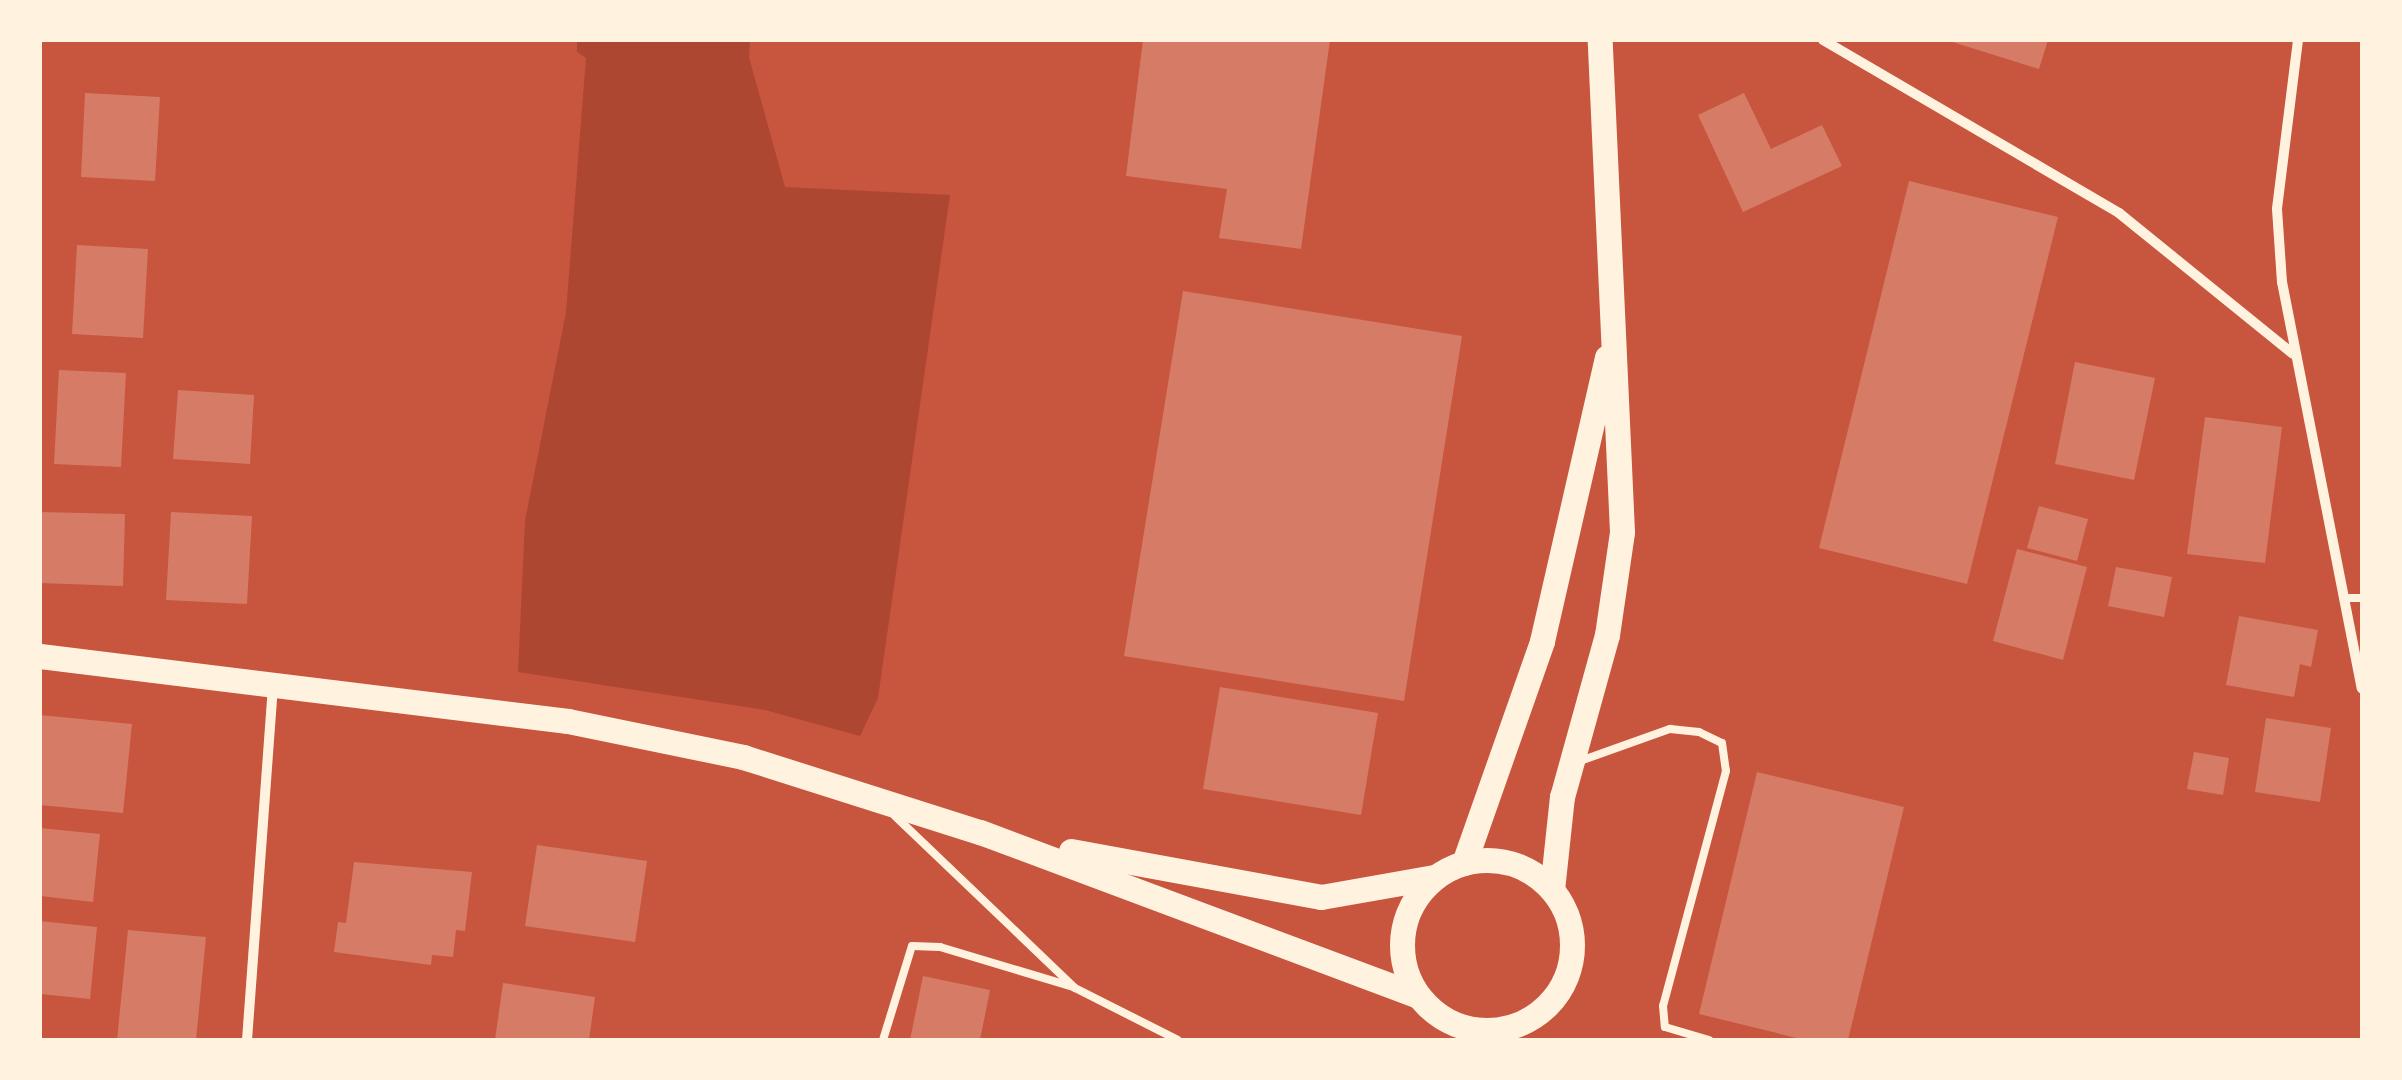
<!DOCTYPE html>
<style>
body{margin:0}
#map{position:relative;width:2402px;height:1080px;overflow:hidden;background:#c8553d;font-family:Arial,sans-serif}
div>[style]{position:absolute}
.green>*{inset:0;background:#ae4732}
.building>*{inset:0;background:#d67c66}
.service>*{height:8px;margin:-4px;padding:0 4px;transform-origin:4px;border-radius:4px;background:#fff3e0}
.minor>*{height:10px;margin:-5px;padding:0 5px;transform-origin:5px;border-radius:5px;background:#fff3e0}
.primary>*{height:25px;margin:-12.5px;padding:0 12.5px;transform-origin:12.5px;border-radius:12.5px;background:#fff3e0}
.primary>.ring{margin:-12.5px;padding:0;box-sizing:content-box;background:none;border:25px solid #fff3e0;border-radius:50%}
span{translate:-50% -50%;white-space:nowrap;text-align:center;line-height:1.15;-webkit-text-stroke:8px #fff3e0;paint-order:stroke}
.frame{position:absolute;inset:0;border:42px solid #fff3e0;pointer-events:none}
</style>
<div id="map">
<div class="green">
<div style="clip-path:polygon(577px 40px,750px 40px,749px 57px,785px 187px,950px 195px,878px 698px,860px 736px,765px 710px,518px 672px,525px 521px,566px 312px,586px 58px,577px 52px)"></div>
</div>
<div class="building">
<div style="clip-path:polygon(1143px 40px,1330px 40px,1301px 249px,1219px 238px,1227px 189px,1126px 176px)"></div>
<div style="clip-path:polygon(1946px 40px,2048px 40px,2039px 69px)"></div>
<div style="clip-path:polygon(85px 93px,160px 97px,155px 181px,81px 177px)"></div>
<div style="clip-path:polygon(1744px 93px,1771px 149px,1822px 125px,1842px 166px,1743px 212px,1698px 115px)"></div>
<div style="clip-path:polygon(1909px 181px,2058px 217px,1967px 584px,1819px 548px)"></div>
<div style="clip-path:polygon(77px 245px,148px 249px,143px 338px,72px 334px)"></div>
<div style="clip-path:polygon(1183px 291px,1462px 336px,1404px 701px,1124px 656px)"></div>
<div style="clip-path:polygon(2075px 362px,2155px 378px,2134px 480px,2055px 464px)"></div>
<div style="clip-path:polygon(59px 370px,126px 373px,121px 467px,54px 464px)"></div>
<div style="clip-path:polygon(178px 390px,254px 395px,250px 464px,173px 459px)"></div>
<div style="clip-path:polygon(2205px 417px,2282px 427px,2265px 563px,2187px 554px)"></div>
<div style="clip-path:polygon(2039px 506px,2088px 519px,2077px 561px,2027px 548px)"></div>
<div style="clip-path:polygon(40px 512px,125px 514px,123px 586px,40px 583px)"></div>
<div style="clip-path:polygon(171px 512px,252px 516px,247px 604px,166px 600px)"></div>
<div style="clip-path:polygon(2017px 549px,2087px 567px,2063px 660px,1993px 641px)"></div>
<div style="clip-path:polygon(2116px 567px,2172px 577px,2164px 617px,2108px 606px)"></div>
<div style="clip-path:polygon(2239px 616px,2318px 630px,2311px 667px,2300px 664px,2294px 697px,2226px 685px)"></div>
<div style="clip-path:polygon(1220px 687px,1378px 713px,1361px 815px,1203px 789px)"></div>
<div style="clip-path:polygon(40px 715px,132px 724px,123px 813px,40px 805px)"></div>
<div style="clip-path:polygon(2266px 718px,2331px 728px,2320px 802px,2255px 792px)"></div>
<div style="clip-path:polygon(2194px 752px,2229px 758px,2223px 795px,2187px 789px)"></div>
<div style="clip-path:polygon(1757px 772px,1904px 807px,1848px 1040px,1805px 1040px,1699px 1014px)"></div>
<div style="clip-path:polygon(40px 828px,100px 834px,93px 902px,40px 896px)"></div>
<div style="clip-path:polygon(537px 845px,647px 861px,635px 942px,525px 926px)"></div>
<div style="clip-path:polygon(354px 862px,472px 872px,465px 931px,456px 930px,453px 957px,432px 955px,431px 965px,334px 952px,338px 922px,346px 923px)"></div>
<div style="clip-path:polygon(40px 921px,97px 927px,90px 999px,40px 994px)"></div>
<div style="clip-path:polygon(128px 930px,206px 937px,196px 1040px,117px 1040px)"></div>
<div style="clip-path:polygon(923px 976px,990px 990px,980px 1040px,910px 1040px)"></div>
<div style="clip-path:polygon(503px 983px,595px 997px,589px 1040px,495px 1040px)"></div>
</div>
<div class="service">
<div style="left:2346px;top:598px;width:16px"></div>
<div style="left:1580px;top:761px;width:96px;rotate:-19.6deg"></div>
<div style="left:1670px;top:729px;width:29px;rotate:6deg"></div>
<div style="left:1699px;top:732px;width:25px;rotate:26deg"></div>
<div style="left:1722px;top:743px;width:28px;rotate:82deg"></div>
<div style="left:1726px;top:771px;width:243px;rotate:105deg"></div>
<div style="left:1663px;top:1006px;width:21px;rotate:85deg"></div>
<div style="left:1665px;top:1027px;width:46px;rotate:16.5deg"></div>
<div style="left:895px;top:816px;width:249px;rotate:43.7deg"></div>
<div style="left:1075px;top:988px;width:115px;rotate:26.8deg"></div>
<div style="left:883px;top:1040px;width:98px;rotate:-72.9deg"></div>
<div style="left:912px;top:946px;width:28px;rotate:2deg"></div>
<div style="left:940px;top:947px;width:139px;rotate:16.7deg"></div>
</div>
<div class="minor">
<div style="left:1823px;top:40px;width:343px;rotate:30.3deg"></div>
<div style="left:2119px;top:213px;width:224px;rotate:39deg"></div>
<div style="left:2298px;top:40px;width:170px;rotate:97.1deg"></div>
<div style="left:2277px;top:209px;width:73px;rotate:86.1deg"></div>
<div style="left:2282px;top:282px;width:414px;rotate:78.9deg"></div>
<div style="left:247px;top:1040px;width:354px;rotate:-85.8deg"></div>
</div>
<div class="primary">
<div style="left:40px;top:656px;width:532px;rotate:7.02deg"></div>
<div style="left:568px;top:721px;width:179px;rotate:11.6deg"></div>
<div style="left:743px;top:757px;width:249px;rotate:17.6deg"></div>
<div style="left:980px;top:832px;width:466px;rotate:20.5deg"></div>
<div style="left:1071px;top:851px;width:254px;rotate:10.4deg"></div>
<div style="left:1321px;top:897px;width:116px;rotate:-10deg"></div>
<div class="ring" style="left:1402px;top:860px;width:145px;height:145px"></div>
<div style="left:1464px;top:863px;width:235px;rotate:-70.6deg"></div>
<div style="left:1542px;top:641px;width:291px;rotate:-77.1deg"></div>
<div style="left:1552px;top:890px;width:94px;rotate:-83.9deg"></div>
<div style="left:1562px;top:797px;width:168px;rotate:-74.5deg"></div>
<div style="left:1607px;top:635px;width:104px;rotate:-81.7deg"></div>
<div style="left:1622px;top:532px;width:492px;rotate:-92.6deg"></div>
</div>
<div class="frame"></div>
</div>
